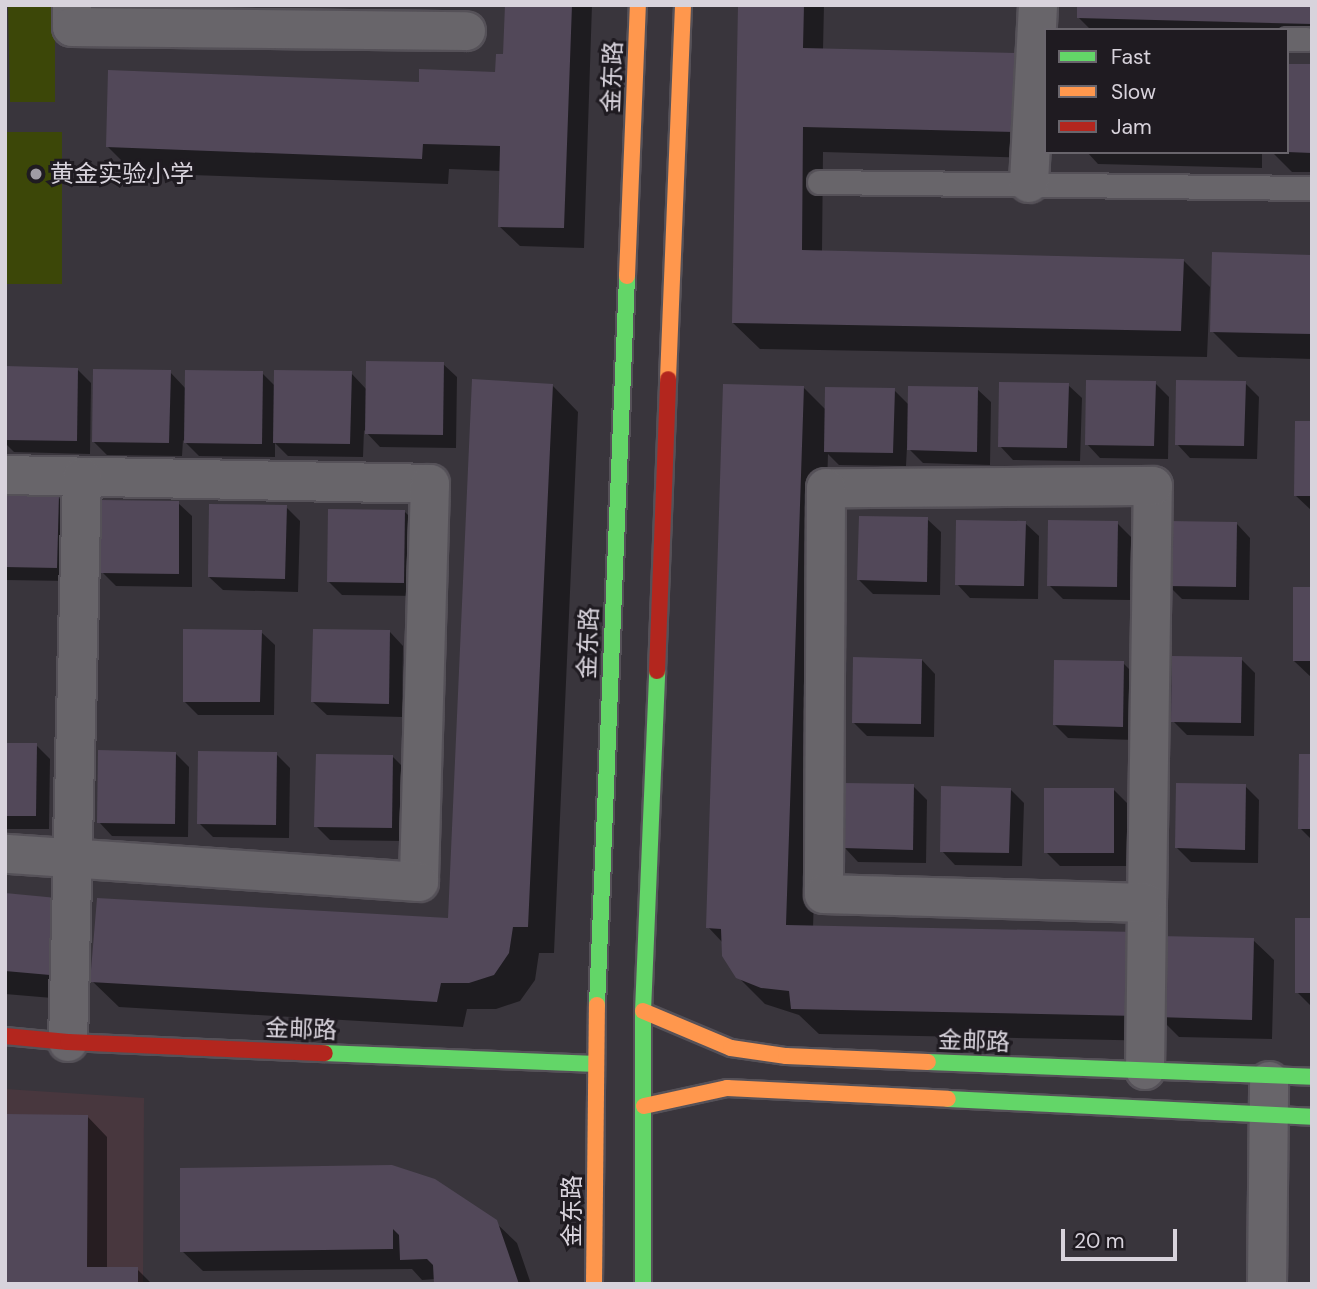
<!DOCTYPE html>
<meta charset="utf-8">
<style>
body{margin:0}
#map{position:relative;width:1317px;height:1289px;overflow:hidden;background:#39353c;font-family:"DM Sans","Noto Sans SC",sans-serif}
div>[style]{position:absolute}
.commercial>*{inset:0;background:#48373e}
.green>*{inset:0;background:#3c4708}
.shadow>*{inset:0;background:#0007}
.building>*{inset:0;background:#524859}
.roads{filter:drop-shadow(2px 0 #555158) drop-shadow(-2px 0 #555158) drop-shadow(0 2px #555158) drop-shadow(0 -2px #555158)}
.lane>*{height:23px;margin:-11.5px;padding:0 11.5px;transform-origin:11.5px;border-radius:11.5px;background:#68656a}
.street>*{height:38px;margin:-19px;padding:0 19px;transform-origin:19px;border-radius:19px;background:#68656a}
.fast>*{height:16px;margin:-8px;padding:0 8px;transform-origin:8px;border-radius:8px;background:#63d668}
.slow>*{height:16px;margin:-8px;padding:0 8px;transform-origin:8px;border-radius:8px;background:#ff974d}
.jam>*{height:16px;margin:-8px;padding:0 8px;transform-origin:8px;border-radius:8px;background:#b3261e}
.dots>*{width:19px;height:19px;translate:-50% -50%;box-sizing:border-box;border:4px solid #1f1b21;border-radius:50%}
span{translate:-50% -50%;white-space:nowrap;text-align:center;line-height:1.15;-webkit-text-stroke:6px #1f1b21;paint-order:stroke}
.street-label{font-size:24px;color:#d8d3dc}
.poi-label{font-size:24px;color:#d8d3dc}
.left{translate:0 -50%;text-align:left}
.frame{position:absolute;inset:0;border:7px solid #d8d3dc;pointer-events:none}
.legend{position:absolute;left:1044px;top:28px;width:245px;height:126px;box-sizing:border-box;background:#1f1b21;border:2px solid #69656c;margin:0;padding:9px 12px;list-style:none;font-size:21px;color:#d8d3dc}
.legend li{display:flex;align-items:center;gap:14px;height:35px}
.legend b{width:35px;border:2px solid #69656c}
.scale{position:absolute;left:1061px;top:1229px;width:116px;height:32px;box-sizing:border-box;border:4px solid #d8d3dc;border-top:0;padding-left:9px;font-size:21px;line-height:24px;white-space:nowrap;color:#d8d3dc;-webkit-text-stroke:5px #1f1b21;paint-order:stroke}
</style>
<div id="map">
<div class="commercial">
<div style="clip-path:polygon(5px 1089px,144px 1098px,143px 1284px,5px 1284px)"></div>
</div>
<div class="green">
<div style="clip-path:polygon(8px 5px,55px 5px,55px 102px,10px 102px)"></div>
<div style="clip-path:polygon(5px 132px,62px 132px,62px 284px,5px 284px)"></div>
</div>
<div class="shadow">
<div style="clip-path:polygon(507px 5px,592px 5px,584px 248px,520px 246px,499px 226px,501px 171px,449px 169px,448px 184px,134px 173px,107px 146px,420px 83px,497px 74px,505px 56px)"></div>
<div style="clip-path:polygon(740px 5px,824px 5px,823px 50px,1016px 55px,1042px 82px,1040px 158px,823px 152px,822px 252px,1183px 260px,1210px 287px,1207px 357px,760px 349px,733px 323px)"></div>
<div style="clip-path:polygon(1312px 5px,1312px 49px,1287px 49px,1287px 30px,1091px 30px,1078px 17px)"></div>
<div style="clip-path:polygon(1287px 66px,1312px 66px,1312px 172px,1292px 172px,1272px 152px,1287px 152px)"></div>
<div style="clip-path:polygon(1087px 152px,1262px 152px,1262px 168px,1098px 164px)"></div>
<div style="clip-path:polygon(1312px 256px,1312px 359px,1238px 357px,1212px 331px)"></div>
<div style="clip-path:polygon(443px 364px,457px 377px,456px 448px,380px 447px,364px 430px,363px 457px,288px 456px,275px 443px,275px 457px,199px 456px,183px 440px,182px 456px,107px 455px,93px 441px,170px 372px,186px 389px,262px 373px,275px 386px,351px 373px,367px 390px)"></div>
<div style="clip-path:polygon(5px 368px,77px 369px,91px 383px,90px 454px,14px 452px,5px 443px)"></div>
<div style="clip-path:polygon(1155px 383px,1169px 397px,1168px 459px,1100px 458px,1087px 444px)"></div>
<div style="clip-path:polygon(1245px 383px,1259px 397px,1257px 459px,1190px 458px,1177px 444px)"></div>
<div style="clip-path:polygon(552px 385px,578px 412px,554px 953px,539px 953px,535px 980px,520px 1001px,496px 1009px,467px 1009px,463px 1027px,119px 1007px,92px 981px,449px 920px)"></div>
<div style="clip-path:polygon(1068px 385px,1082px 398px,1080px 461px,1013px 460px,1000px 446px)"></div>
<div style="clip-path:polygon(803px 387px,826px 410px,894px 390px,910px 406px,977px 389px,991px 402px,990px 465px,923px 463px,907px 447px,906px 466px,839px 465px,828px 454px,813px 928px,1160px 957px,1253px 940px,1274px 960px,1272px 1039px,1179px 1037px,1163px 1021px,1163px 1041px,819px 1034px,799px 1015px,765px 1004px,738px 977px,723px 943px,708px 927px)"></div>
<div style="clip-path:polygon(1312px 423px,1312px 511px,1295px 495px)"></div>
<div style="clip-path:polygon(5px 496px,58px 497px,72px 511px,70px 581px,5px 580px)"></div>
<div style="clip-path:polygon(178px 503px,192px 516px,192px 587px,116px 586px,102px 572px)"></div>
<div style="clip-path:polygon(286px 507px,300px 521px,298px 592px,223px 590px,209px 577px)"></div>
<div style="clip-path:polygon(405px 512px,418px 525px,417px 596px,342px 595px,328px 581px)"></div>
<div style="clip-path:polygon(927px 519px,941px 532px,940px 595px,873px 594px,859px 580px)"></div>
<div style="clip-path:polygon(1025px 523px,1039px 536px,1038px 599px,970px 598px,957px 584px)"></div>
<div style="clip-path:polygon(1117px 523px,1131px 537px,1130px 600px,1063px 599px,1049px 585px)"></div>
<div style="clip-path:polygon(1237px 524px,1250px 538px,1249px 600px,1182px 599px,1168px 585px)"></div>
<div style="clip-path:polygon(1312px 589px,1312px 678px,1294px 661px)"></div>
<div style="clip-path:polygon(261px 632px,275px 645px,274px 715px,198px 715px,184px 701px)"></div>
<div style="clip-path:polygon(390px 632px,403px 646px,402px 717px,327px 715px,313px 702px)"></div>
<div style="clip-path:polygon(1241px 659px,1255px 673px,1254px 736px,1187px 735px,1173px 721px)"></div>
<div style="clip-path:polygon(922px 660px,935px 674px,934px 737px,867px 736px,853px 722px)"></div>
<div style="clip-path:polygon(1123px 663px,1137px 677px,1136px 740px,1068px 738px,1055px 725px)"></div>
<div style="clip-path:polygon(5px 745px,36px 745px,50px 759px,49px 829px,5px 829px)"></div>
<div style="clip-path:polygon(175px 753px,189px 767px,188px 837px,112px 836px,99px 822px)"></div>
<div style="clip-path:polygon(276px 754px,290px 768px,289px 838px,213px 837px,199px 823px)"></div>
<div style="clip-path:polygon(1312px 755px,1312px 840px,1300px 828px)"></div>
<div style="clip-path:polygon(393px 757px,406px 770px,405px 841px,330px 840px,316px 826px)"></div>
<div style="clip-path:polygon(913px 786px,927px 800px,926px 863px,858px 862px,845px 848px)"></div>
<div style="clip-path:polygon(1245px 786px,1259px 800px,1258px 863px,1191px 862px,1177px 848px)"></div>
<div style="clip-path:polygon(1010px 789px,1024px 803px,1022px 866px,955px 865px,942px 851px)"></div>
<div style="clip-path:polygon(1113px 789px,1127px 803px,1127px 866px,1060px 866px,1046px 852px)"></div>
<div style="clip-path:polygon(5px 895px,76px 1000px,5px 994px)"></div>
<div style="clip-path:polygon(1312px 919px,1312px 1007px,1297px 992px)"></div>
<div style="clip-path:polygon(87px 1116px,107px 1137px,107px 1269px,137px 1269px,152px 1284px,5px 1284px)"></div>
<div style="clip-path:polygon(392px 1167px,495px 1222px,517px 1243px,531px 1284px,436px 1284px,436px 1279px,422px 1280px,412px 1269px,203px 1271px,182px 1251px)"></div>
</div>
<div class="building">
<div style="clip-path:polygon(505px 5px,572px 5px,564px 228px,498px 227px,500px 146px,423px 144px,422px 159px,106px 147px,108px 70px,419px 82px,419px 69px,495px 72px,496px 54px,503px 54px)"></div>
<div style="clip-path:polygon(738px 5px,804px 5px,803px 48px,1016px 53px,1015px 132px,803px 127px,802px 250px,1184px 259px,1181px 331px,732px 323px)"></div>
<div style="clip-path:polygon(1077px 5px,1312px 5px,1312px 24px,1077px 18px)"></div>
<div style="clip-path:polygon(1287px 64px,1312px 64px,1312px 153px,1287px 152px)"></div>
<div style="clip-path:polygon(1212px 252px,1312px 255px,1312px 334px,1210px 332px)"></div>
<div style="clip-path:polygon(366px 361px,444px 362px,443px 435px,365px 434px)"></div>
<div style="clip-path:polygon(5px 366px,78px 368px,77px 441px,5px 440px)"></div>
<div style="clip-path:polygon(93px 369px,171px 370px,169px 443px,92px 442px)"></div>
<div style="clip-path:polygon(185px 370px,263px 371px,262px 444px,184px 443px)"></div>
<div style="clip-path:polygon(274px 370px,352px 371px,350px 444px,273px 443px)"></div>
<div style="clip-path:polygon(472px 379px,553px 384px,528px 927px,513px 927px,509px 953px,494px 975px,469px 983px,441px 983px,437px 1002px,90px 982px,97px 898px,448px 918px)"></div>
<div style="clip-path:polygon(1086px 380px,1156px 381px,1154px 446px,1085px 445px)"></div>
<div style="clip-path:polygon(1176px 380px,1246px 381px,1244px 446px,1175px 445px)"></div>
<div style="clip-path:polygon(999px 382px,1069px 383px,1067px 448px,998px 447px)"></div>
<div style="clip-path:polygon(723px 384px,804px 386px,786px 925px,1137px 932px,1138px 1016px,791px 1009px,789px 991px,761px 988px,736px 978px,722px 956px,721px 929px,706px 928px)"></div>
<div style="clip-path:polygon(908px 386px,978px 387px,977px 452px,907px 450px)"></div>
<div style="clip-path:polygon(825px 387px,895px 388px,893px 453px,824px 452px)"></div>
<div style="clip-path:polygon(1295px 421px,1312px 421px,1312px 496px,1294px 496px)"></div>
<div style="clip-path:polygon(5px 494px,59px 495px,57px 568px,5px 567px)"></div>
<div style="clip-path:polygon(101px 500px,179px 501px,179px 574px,100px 573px)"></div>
<div style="clip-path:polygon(209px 504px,287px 505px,285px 579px,208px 577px)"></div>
<div style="clip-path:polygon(328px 509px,405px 510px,404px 583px,327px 582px)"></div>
<div style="clip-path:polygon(859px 516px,928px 517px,927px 582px,857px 580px)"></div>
<div style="clip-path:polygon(956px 520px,1026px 521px,1024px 586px,955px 585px)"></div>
<div style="clip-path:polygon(1048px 520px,1118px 521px,1117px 587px,1047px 586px)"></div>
<div style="clip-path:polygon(1168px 521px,1237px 522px,1236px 587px,1167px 586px)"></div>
<div style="clip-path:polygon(1293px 587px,1312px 587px,1312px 661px,1293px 661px)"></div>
<div style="clip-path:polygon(183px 629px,262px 630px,260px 702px,183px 702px)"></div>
<div style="clip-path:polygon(313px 629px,390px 630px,389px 704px,311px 702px)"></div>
<div style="clip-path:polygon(1172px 656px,1242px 657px,1241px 723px,1171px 722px)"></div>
<div style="clip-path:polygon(853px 657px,922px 659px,921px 724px,852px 723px)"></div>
<div style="clip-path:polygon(1054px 660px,1124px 661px,1123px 727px,1053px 725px)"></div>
<div style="clip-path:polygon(5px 743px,37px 743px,36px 816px,5px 816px)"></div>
<div style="clip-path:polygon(98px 750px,176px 752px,175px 824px,97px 823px)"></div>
<div style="clip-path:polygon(198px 751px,277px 752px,276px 825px,197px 824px)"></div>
<div style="clip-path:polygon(316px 754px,393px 755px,392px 828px,314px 827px)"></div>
<div style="clip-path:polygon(1299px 754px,1312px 754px,1312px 829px,1298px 829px)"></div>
<div style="clip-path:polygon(844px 783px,914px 784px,913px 850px,843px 848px)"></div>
<div style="clip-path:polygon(1176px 783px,1246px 784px,1245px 850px,1175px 848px)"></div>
<div style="clip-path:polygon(941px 786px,1011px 788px,1009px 853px,940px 852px)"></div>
<div style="clip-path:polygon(1044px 788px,1114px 788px,1114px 853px,1044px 853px)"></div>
<div style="clip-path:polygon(5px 893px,57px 898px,50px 975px,5px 971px)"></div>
<div style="clip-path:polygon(1295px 918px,1312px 918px,1312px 993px,1295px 993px)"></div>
<div style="clip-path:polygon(1159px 936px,1254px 938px,1252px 1020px,1157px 1017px)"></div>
<div style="clip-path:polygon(5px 1114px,88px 1115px,87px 1267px,138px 1267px,138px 1284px,5px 1284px)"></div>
<div style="clip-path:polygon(392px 1165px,435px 1179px,497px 1220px,519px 1284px,434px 1284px,433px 1265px,427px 1259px,400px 1260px,399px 1235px,393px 1229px,393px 1249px,180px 1252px,180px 1168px)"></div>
</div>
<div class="roads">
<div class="lane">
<div style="left:1287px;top:39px;width:19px"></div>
<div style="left:819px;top:182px;width:493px;rotate:0.7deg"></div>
</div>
<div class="street">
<div style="left:72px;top:5px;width:22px;rotate:90deg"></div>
<div style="left:72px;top:27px;width:394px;rotate:0.6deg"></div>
<div style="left:1029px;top:183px;width:178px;rotate:-87.1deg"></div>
<div style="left:5px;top:475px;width:425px;rotate:1.2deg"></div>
<div style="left:430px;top:484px;width:398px;rotate:91.6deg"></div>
<div style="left:419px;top:882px;width:415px;rotate:-176.1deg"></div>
<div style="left:68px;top:1042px;width:565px;rotate:-88.58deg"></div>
<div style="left:1145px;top:1070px;width:167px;rotate:-89.3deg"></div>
<div style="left:1147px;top:903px;width:417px;rotate:-89.2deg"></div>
<div style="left:1153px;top:486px;width:327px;rotate:179.6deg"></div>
<div style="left:826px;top:488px;width:406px;rotate:90.3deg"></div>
<div style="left:824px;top:894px;width:323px;rotate:1.6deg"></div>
<div style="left:1267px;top:1284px;width:203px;rotate:-89.4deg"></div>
</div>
<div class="fast">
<div style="left:597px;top:1005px;width:730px;rotate:-87.64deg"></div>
<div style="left:325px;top:1053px;width:270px;rotate:2.3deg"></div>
<div style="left:928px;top:1062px;width:384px;rotate:2.2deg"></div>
<div style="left:948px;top:1099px;width:364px;rotate:2.8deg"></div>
<div style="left:643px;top:1284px;width:273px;rotate:-90deg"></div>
<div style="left:643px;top:1011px;width:340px;rotate:-87.6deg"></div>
</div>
<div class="slow">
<div style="left:627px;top:276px;width:271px;rotate:-87.7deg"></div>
<div style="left:668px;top:379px;width:374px;rotate:-87.7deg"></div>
<div style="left:643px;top:1011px;width:95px;rotate:22.8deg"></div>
<div style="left:731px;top:1048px;width:56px;rotate:8.3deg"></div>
<div style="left:786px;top:1056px;width:142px;rotate:2.4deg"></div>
<div style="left:644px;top:1106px;width:85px;rotate:-12.2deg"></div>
<div style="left:727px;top:1088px;width:221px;rotate:2.8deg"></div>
<div style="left:594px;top:1284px;width:279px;rotate:-89.4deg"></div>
</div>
<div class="jam">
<div style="left:657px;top:671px;width:292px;rotate:-87.8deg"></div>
<div style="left:5px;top:1036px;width:63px;rotate:5.4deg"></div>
<div style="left:68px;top:1042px;width:257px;rotate:2.5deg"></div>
</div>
</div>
<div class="dots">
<div style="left:36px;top:174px;background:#a09ca4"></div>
</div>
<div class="street-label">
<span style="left:612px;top:77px;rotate:-88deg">金东路</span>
<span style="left:588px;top:643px;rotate:-88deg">金东路</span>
<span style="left:301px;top:1029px;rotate:2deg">金邮路</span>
<span style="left:974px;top:1041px;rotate:2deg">金邮路</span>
<span style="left:572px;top:1211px;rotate:-90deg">金东路</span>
</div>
<div class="poi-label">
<span class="left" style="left:50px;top:174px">黄金实验小学</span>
</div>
<div class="frame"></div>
<ul class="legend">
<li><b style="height:9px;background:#63d668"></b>Fast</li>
<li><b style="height:9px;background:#ff974d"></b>Slow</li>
<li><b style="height:9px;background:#b3261e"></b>Jam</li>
</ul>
<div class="scale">20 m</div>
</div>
